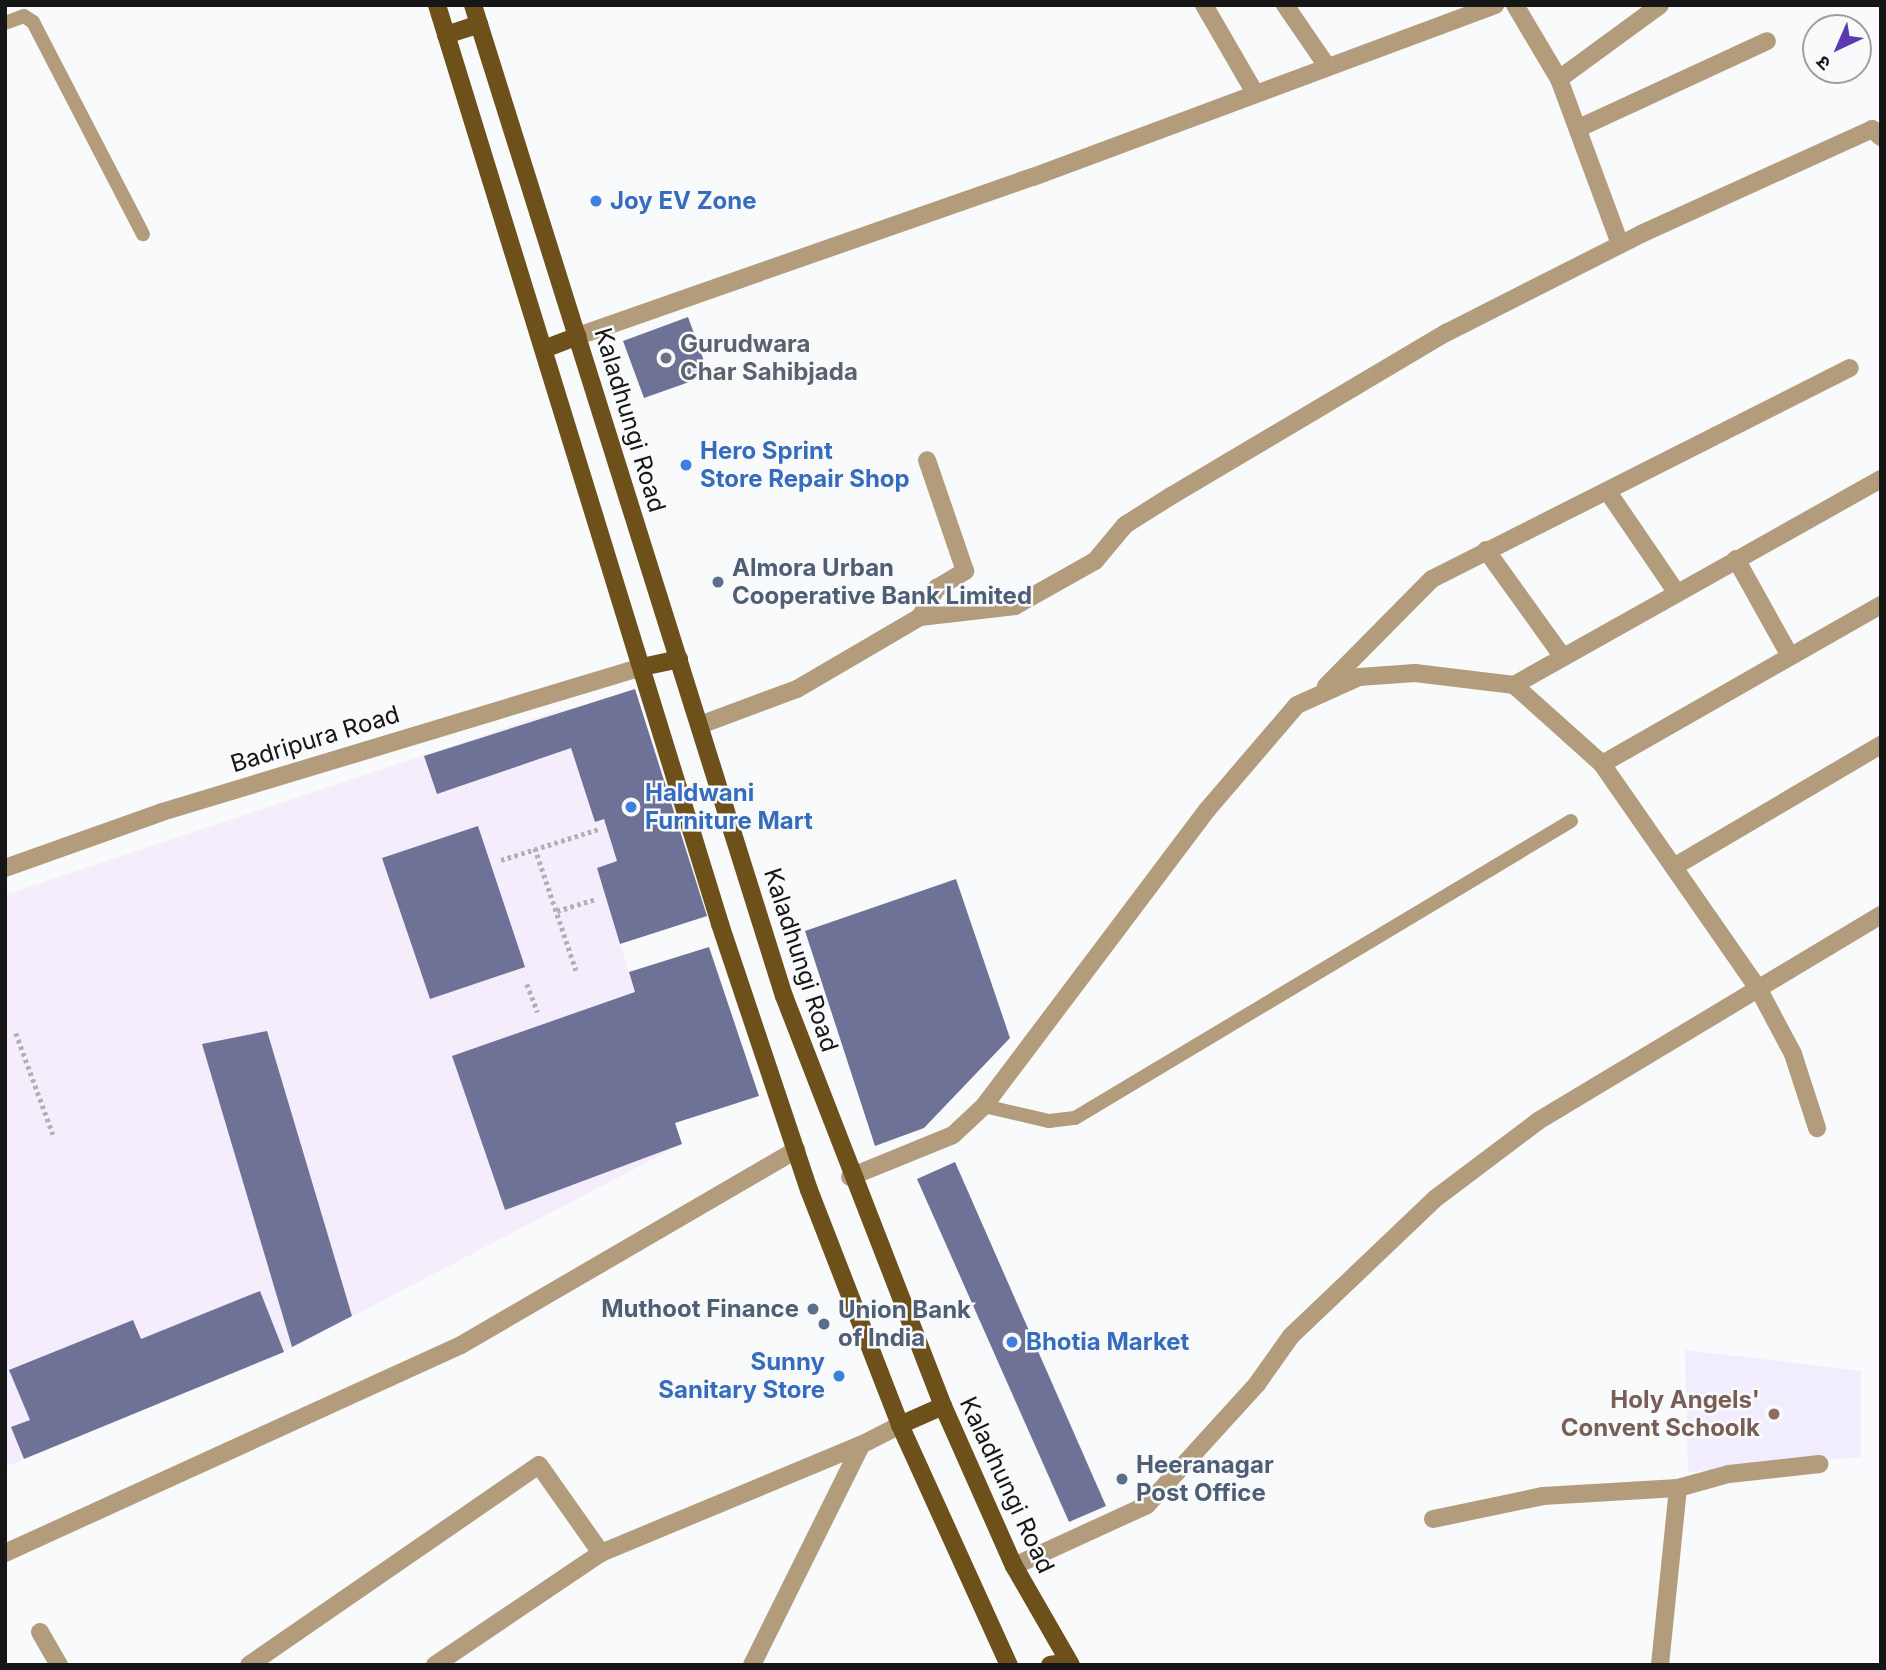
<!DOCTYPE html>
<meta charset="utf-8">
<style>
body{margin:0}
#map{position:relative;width:1886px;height:1670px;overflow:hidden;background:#f9fafc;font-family:Inter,"Noto Sans Devanagari",sans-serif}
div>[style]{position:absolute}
.industrial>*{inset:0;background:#f5ecfc}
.education>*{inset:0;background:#f1edff}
.building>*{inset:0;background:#6f7297}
.path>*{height:4.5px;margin-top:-2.25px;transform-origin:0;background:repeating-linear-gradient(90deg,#b1b1b3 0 3.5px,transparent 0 7px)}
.lane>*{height:14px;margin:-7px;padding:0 7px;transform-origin:7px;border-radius:7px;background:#b29c7b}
.street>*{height:18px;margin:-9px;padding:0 9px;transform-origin:9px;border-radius:9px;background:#b29c7b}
.primary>*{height:18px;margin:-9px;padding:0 9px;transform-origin:9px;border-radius:9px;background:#6e501b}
.dots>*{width:19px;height:19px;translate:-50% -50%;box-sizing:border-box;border:4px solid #f9fafc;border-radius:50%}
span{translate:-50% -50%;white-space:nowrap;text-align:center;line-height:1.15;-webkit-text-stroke:5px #f9fafc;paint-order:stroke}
.shop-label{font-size:24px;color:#366cbe;font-weight:700}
.left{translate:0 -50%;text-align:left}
.right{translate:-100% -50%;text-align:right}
.worship-label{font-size:24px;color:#5b616d;font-weight:700}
.street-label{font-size:24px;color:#161616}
.service-label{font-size:24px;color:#4e5e75;font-weight:700}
.education-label{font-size:24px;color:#785e54;font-weight:700}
.frame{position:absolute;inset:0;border:7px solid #161616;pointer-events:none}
.north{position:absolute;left:1802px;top:14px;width:70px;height:70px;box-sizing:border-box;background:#f9fafc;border:2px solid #9e9fa0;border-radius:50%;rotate:224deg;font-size:19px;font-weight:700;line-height:28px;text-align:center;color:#161616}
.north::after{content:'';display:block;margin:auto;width:24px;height:32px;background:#5c39b1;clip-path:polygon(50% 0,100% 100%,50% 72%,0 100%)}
</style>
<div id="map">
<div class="industrial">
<div style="clip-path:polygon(560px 710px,595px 822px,604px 819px,617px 861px,597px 868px,682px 1144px,284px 1352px,5px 1467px,5px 895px)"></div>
</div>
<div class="education">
<div style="clip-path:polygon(1685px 1350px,1861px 1371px,1861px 1457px,1688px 1472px)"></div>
</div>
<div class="building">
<div style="clip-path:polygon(688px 317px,709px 375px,644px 398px,623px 341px)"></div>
<div style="clip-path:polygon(635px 689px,707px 916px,620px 944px,597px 868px,617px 861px,604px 819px,595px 822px,571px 748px,437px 794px,424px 756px)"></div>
<div style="clip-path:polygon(478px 826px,525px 967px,430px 999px,382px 858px)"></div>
<div style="clip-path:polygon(956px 879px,1010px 1038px,924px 1128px,875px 1146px,805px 931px)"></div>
<div style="clip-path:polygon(709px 947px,759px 1096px,675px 1123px,682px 1144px,505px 1210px,452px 1056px,635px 992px,629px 972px)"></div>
<div style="clip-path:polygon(267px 1031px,352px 1316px,292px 1347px,202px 1044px)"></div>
<div style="clip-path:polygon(955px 1162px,1106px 1506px,1069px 1522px,917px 1179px)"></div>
<div style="clip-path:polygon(260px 1291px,284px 1352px,24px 1459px,11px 1427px,30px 1420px,9px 1370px,133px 1320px,141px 1339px)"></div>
</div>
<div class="path">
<div style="left:535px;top:848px;width:129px;rotate:71.4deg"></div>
<div style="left:501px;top:860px;width:103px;rotate:-17.6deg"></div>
<div style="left:557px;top:911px;width:41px;rotate:-17.1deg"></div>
<div style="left:527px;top:984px;width:30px;rotate:69deg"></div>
<div style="left:16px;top:1033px;width:108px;rotate:69.9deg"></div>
</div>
<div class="lane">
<div style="left:5px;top:23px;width:20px;rotate:-20deg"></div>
<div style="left:24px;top:16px;width:11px;rotate:34deg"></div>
<div style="left:33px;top:22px;width:239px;rotate:62.6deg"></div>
<div style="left:984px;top:1106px;width:67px;rotate:13deg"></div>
<div style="left:1049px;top:1121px;width:26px;rotate:-7deg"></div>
<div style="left:1075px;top:1118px;width:578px;rotate:-30.91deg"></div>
</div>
<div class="street">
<div style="left:1204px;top:5px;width:102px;rotate:59.9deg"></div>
<div style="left:1285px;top:5px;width:74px;rotate:55.5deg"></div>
<div style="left:1515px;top:5px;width:86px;rotate:59.3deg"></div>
<div style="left:1559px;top:79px;width:176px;rotate:69.7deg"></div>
<div style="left:1559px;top:79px;width:125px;rotate:-36.2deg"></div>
<div style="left:1579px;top:128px;width:207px;rotate:-24.8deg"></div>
<div style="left:578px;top:336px;width:482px;rotate:-19.3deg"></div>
<div style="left:1033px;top:177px;width:493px;rotate:-20.4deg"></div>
<div style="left:1608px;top:492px;width:122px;rotate:55.7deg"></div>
<div style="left:1486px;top:550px;width:132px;rotate:54.3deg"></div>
<div style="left:1736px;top:559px;width:111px;rotate:60.9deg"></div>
<div style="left:920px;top:617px;width:34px;rotate:-60deg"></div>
<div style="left:937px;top:588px;width:33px;rotate:-31deg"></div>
<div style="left:965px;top:571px;width:117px;rotate:-108.9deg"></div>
<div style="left:1514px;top:685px;width:421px;rotate:-29.3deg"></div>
<div style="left:1326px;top:686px;width:151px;rotate:-45.3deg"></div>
<div style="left:1432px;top:579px;width:468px;rotate:-26.8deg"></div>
<div style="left:700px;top:725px;width:103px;rotate:-20.4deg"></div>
<div style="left:797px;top:689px;width:143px;rotate:-30.3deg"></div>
<div style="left:920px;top:617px;width:96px;rotate:-6.6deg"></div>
<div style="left:1015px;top:606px;width:92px;rotate:-29.4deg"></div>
<div style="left:1095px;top:561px;width:47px;rotate:-50.2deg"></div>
<div style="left:1125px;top:525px;width:54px;rotate:-32.2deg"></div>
<div style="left:1171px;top:496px;width:320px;rotate:-30.7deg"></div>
<div style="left:1446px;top:333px;width:219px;rotate:-26.9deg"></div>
<div style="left:1641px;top:234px;width:254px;rotate:-24.4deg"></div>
<div style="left:1872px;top:129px;width:12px;rotate:42deg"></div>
<div style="left:1602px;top:764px;width:321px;rotate:-29.7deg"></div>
<div style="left:1677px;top:865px;width:237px;rotate:-30.5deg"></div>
<div style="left:5px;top:868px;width:167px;rotate:-19.6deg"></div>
<div style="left:162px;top:812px;width:501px;rotate:-16.81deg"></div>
<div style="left:850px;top:1177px;width:111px;rotate:-22.2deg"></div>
<div style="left:953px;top:1135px;width:42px;rotate:-43.1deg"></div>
<div style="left:984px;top:1106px;width:371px;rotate:-53deg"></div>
<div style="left:1207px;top:810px;width:138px;rotate:-49.4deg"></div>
<div style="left:1297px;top:705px;width:68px;rotate:-24.3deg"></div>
<div style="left:1359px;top:677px;width:56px;rotate:-4.1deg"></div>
<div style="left:1415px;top:673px;width:100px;rotate:6.9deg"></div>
<div style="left:1514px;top:685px;width:118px;rotate:41.9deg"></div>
<div style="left:1602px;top:764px;width:275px;rotate:55.2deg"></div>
<div style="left:1759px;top:990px;width:72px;rotate:62deg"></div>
<div style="left:1793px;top:1054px;width:78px;rotate:72deg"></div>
<div style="left:1433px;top:1519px;width:112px;rotate:-11.8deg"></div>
<div style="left:1543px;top:1496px;width:135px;rotate:-3.4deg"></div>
<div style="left:1678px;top:1488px;width:53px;rotate:-15.4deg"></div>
<div style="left:1729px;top:1474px;width:91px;rotate:-6.3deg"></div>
<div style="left:5px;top:1553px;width:501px;rotate:-24.52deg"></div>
<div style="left:461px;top:1345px;width:388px;rotate:-30.2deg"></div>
<div style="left:1014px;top:1566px;width:146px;rotate:-24.6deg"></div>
<div style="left:1147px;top:1505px;width:164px;rotate:-47.7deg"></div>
<div style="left:1257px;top:1384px;width:59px;rotate:-54.7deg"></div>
<div style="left:1291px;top:1336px;width:200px;rotate:-43.6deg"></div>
<div style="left:1436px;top:1198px;width:128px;rotate:-37deg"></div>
<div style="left:1538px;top:1121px;width:400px;rotate:-31deg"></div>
<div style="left:40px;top:1632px;width:38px;rotate:60deg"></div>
<div style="left:249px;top:1665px;width:352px;rotate:-34.6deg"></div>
<div style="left:539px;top:1465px;width:108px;rotate:54.8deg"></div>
<div style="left:435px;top:1665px;width:200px;rotate:-34deg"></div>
<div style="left:601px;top:1553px;width:282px;rotate:-22.6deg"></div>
<div style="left:752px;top:1665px;width:246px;rotate:-63.6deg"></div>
<div style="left:861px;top:1445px;width:44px;rotate:-27.1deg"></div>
<div style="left:1660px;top:1665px;width:178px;rotate:-84.2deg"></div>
</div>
<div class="primary">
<div style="left:437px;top:5px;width:962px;rotate:72.88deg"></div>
<div style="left:720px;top:924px;width:280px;rotate:71.5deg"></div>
<div style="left:809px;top:1190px;width:252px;rotate:68.8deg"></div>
<div style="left:900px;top:1425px;width:264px;rotate:65.6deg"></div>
<div style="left:473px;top:5px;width:1039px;rotate:72.58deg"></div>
<div style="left:784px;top:996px;width:440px;rotate:68.8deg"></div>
<div style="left:943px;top:1406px;width:175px;rotate:66.1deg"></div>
<div style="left:1014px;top:1566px;width:114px;rotate:60.1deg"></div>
<div style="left:446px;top:35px;width:35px;rotate:-18deg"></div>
<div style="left:544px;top:349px;width:36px;rotate:-21deg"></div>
<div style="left:642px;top:667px;width:38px;rotate:-12deg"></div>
<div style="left:900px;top:1425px;width:47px;rotate:-23.8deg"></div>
<div style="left:1050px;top:1665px;width:19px;rotate:-9deg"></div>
</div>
<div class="dots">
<div style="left:596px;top:201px;background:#3f7fe0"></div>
<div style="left:666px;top:358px;background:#6b7280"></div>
<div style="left:686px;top:465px;background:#3f7fe0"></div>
<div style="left:718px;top:582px;background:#5c6f8a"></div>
<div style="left:631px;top:807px;background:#3f7fe0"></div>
<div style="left:813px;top:1309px;background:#5c6f8a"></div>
<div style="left:824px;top:1324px;background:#5c6f8a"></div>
<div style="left:1012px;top:1342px;background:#3f7fe0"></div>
<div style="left:839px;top:1376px;background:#3f7fe0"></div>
<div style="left:1774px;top:1414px;background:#8d6e63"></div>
<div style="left:1122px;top:1479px;background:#5c6f8a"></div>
</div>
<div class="shop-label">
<span class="left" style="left:610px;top:201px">Joy EV Zone</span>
<span class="left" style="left:700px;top:465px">Hero Sprint<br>Store Repair Shop</span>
<span class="left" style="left:645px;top:807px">Haldwani<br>Furniture Mart</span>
<span class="left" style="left:1026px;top:1342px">Bhotia Market</span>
<span class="right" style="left:825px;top:1376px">Sunny<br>Sanitary Store</span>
</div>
<div class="worship-label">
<span class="left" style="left:680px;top:358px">Gurudwara<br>Char Sahibjada</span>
</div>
<div class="street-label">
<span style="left:630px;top:420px;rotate:73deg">Kaladhungi Road</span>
<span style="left:315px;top:739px;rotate:-17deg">Badripura Road</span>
<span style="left:801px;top:960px;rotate:72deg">Kaladhungi Road</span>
<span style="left:1007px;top:1485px;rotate:65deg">Kaladhungi Road</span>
</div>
<div class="service-label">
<span class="left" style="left:732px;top:582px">Almora Urban<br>Cooperative Bank Limited</span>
<span class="right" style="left:799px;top:1309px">Muthoot Finance</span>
<span class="left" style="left:838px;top:1324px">Union Bank<br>of India</span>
<span class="left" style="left:1136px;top:1479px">Heeranagar<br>Post Office</span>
</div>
<div class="education-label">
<span class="right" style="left:1760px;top:1414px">Holy Angels'<br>Convent Schoolk</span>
</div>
<div class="frame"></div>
<div class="north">उ</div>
</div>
